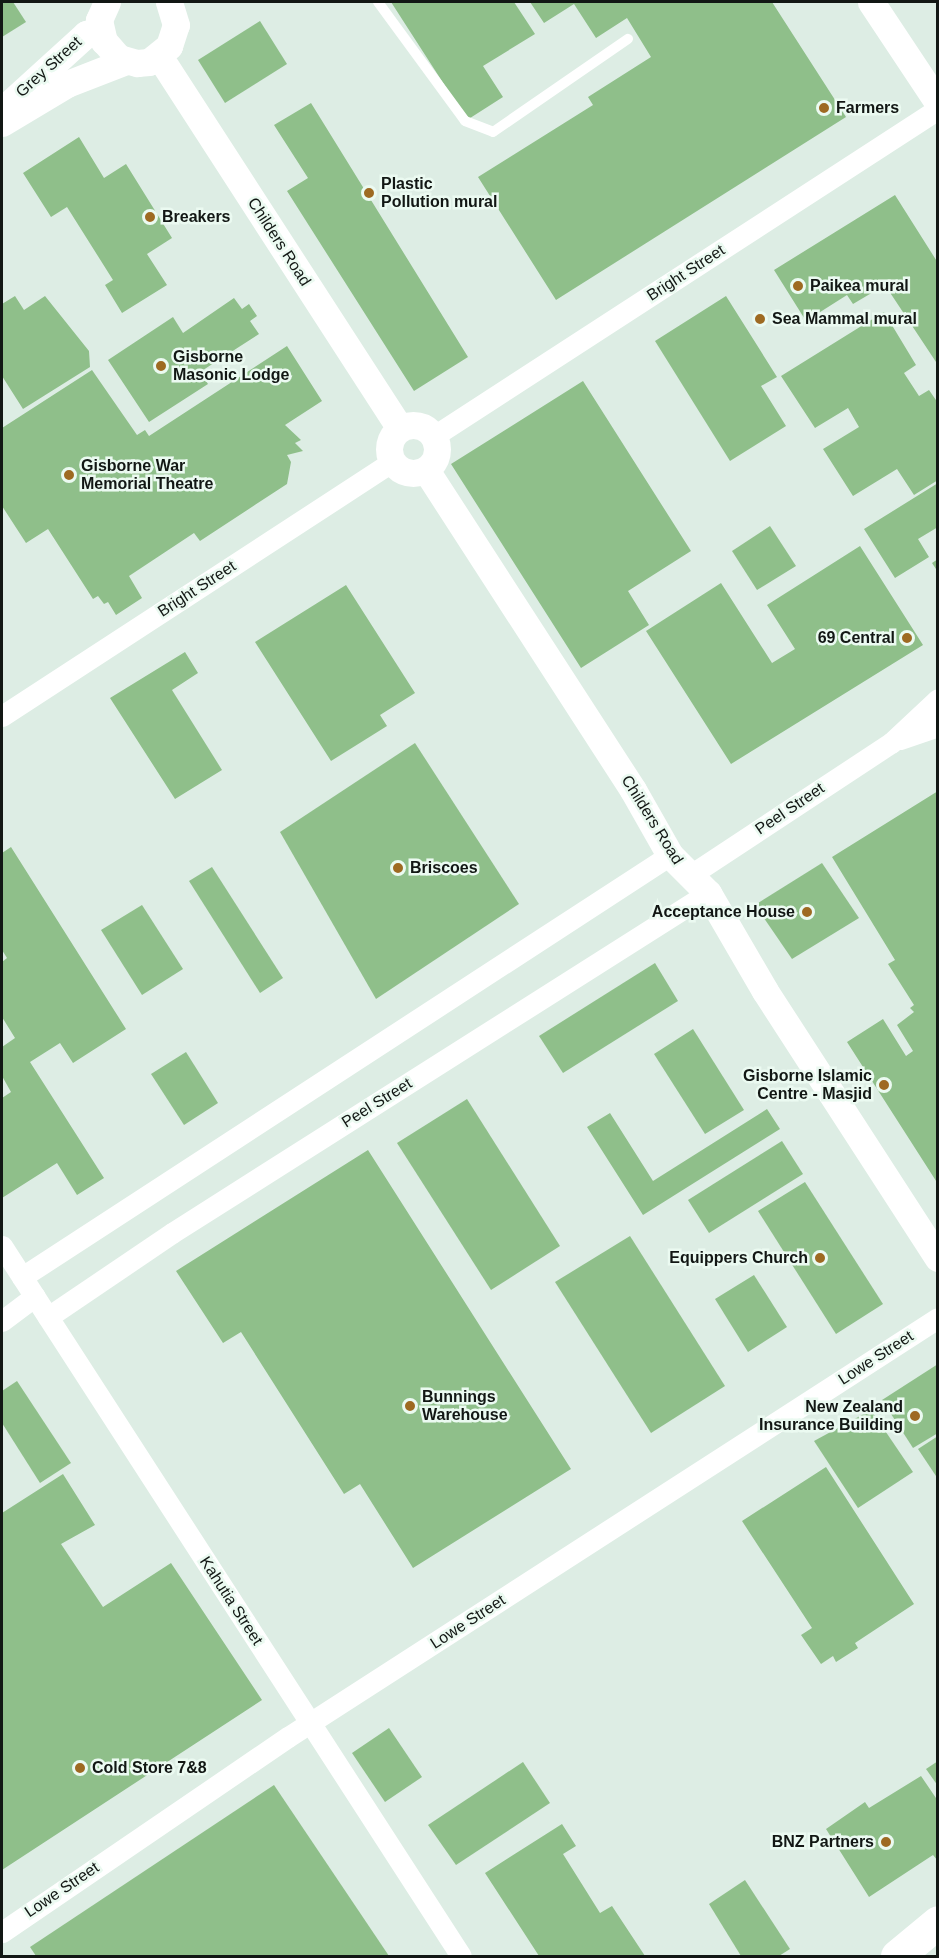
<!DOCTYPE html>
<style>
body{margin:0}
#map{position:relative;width:939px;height:1958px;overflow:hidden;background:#ddede4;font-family:Arial,sans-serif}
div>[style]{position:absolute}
.building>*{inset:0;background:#8fbf8a}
.service>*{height:10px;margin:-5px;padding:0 5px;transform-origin:5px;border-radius:5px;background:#fff}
.minor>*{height:21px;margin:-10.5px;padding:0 10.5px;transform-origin:10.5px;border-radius:10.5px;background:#fff}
.tertiary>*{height:27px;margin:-13.5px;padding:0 13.5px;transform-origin:13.5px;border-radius:13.5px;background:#fff}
.tertiary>.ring{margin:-13.5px;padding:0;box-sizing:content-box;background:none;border:27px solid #fff;border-radius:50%}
.trunk>*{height:33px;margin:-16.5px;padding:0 16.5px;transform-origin:16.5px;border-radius:16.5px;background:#fff}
.dots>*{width:16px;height:16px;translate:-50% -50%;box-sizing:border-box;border:3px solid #ebfaf1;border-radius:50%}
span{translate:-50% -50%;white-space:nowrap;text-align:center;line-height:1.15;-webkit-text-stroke:5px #ebfaf1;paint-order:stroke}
.street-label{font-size:16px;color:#121714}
.poi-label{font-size:16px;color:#121714;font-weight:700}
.left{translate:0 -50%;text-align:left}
.right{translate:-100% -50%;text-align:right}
.frame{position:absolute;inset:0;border:3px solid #121714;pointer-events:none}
</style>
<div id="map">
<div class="building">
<div style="clip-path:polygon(2px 2px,13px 2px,26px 22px,2px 37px)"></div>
<div style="clip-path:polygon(391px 2px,514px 2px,535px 34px,483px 66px,503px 97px,467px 120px)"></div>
<div style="clip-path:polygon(530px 2px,772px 2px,846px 117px,556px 300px,478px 177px,593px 105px,588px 97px,651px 57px,627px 18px,596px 38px,574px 4px,544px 23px)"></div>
<div style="clip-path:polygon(260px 21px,287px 64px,225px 103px,198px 60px)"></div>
<div style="clip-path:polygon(311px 103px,468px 357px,414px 391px,287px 191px,308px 178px,274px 125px)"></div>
<div style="clip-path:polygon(79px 137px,104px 178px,126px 164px,172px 238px,147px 254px,167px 285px,122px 313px,105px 285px,113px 280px,67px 207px,51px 217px,23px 173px)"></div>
<div style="clip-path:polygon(895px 195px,938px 263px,938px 365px,885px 285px,853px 304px,847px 295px,806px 321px,774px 270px)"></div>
<div style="clip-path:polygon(15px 296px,24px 310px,45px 296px,89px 351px,90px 367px,23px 409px,2px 376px,2px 304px)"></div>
<div style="clip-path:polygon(726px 296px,777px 377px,761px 386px,786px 426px,730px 461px,655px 341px)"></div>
<div style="clip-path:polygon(234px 298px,242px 309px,249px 304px,257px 316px,250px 321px,259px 334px,200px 372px,208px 384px,149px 422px,108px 360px,173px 317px,183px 333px)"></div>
<div style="clip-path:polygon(884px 312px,916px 365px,904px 373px,919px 396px,929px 390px,938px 403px,938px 480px,914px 495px,897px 469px,853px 496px,823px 449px,859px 427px,848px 408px,815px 428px,781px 376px)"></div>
<div style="clip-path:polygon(287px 346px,322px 401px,285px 425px,301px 440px,295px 443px,303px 451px,287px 455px,291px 462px,287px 484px,200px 541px,194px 533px,129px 576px,142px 598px,116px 615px,108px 602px,104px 604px,98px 596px,93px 599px,48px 529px,26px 543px,2px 506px,2px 428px,92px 370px,137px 435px,145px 430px,149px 436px)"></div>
<div style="clip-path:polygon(583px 381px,691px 551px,628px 591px,649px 625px,581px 668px,451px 464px)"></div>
<div style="clip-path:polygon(938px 483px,938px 527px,918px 539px,929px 557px,895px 578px,864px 529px)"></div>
<div style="clip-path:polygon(770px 526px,796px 566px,757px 590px,732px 551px)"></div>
<div style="clip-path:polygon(860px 546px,923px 645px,731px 764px,646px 631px,721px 583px,772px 663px,795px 649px,767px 605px)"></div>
<div style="clip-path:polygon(938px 559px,938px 572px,932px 563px)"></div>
<div style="clip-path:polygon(346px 585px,415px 693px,380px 715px,387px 726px,331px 761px,255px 642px)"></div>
<div style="clip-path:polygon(185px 652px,198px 673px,172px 690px,222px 770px,175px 799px,110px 698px)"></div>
<div style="clip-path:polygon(415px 743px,519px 904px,376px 999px,280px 832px)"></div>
<div style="clip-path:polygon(938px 791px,938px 1184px,847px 1042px,883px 1019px,906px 1056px,913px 1051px,897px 1025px,914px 1012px,910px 1008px,914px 1005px,888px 964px,895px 960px,832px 857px)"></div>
<div style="clip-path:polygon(11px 847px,126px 1029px,73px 1063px,60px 1043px,30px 1062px,104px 1178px,77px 1195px,57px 1163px,2px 1198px,2px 1098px,11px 1092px,2px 1076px,2px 1047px,15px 1038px,2px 1017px,2px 962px,7px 958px,2px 950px,2px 853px)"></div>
<div style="clip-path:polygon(822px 863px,859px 918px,792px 959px,755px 905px)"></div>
<div style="clip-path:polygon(212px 867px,283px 978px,260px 993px,189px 881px)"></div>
<div style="clip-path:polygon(142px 905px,183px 969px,142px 995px,101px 930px)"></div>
<div style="clip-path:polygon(655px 963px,678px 1001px,563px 1073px,539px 1036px)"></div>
<div style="clip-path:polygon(693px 1029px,744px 1110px,705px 1134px,654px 1054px)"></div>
<div style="clip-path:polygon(186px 1052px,218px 1103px,184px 1125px,151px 1074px)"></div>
<div style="clip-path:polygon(467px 1099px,560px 1246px,491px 1290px,397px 1143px)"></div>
<div style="clip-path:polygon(767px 1109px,780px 1129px,643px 1215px,587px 1127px,610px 1113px,653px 1181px)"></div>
<div style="clip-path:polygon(782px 1141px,803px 1174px,709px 1233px,688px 1200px)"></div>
<div style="clip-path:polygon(368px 1150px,571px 1469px,413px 1568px,360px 1484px,344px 1494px,241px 1332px,223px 1343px,176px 1271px)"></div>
<div style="clip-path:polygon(805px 1182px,883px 1304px,836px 1334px,758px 1211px)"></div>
<div style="clip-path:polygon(630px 1236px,725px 1386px,651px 1433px,555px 1282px)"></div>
<div style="clip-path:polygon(754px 1275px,787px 1327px,748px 1352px,715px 1299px)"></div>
<div style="clip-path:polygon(938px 1364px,938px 1433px,913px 1448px,882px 1400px)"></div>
<div style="clip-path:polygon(17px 1381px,71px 1463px,40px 1483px,2px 1423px,2px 1391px)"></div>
<div style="clip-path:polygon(871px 1410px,913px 1472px,858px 1508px,814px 1441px)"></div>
<div style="clip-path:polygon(938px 1436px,938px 1479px,918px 1449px)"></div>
<div style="clip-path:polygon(826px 1467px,914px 1604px,855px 1643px,858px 1648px,836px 1662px,833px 1656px,821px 1664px,801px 1635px,812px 1628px,742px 1521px)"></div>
<div style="clip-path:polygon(63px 1474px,95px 1525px,61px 1544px,103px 1607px,171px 1563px,262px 1700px,2px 1870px,2px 1513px)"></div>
<div style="clip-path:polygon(389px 1728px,422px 1777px,385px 1802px,352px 1753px)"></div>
<div style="clip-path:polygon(938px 1761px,938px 1786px,926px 1769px)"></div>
<div style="clip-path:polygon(523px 1762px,550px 1803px,456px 1865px,428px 1825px)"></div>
<div style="clip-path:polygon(921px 1776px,938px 1801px,938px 1861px,933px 1855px,869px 1897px,826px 1829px,865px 1802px,869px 1808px)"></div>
<div style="clip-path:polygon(274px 1785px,389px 1956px,36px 1956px,30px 1947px)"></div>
<div style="clip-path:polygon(562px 1824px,576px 1846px,563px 1854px,600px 1913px,612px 1906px,645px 1956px,539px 1956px,485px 1873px)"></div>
<div style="clip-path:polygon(745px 1880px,790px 1949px,779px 1956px,741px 1956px,709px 1904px)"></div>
</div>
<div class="service">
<div style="left:378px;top:2px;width:147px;rotate:53.8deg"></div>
<div style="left:465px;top:121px;width:30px;rotate:21deg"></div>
<div style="left:493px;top:132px;width:164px;rotate:-34.6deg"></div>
</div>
<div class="minor">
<div style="left:434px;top:436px;width:601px;rotate:-32.98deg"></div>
<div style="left:2px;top:716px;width:465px;rotate:-33.1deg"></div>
<div style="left:900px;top:739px;width:40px;rotate:-18.9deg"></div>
<div style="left:689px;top:876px;width:242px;rotate:-33.4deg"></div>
<div style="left:891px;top:743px;width:64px;rotate:-43.1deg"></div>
<div style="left:2px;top:1246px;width:845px;rotate:57.12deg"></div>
<div style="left:22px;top:1277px;width:773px;rotate:-33.07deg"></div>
<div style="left:48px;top:1317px;width:150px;rotate:-34.1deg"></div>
<div style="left:172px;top:1233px;width:635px;rotate:-32.39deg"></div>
<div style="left:2px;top:1321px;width:41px;rotate:-37.1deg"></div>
<div style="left:2px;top:1932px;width:346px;rotate:-34.3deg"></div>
<div style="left:288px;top:1737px;width:773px;rotate:-32.81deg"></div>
</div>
<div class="tertiary">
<div style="left:107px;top:2px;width:20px;rotate:114deg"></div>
<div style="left:99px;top:20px;width:22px;rotate:77deg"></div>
<div style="left:104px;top:41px;width:23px;rotate:49deg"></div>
<div style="left:119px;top:58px;width:19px;rotate:16deg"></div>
<div style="left:137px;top:63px;width:12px;rotate:-5deg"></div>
<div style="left:149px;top:62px;width:26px;rotate:-39deg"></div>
<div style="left:169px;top:46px;width:22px;rotate:-72deg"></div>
<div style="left:176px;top:25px;width:24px;rotate:-107deg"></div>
<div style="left:871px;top:2px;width:121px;rotate:56.4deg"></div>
<div style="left:159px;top:56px;width:443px;rotate:57.1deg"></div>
<div style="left:7px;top:106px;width:107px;rotate:-42.3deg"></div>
<div style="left:86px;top:34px;width:15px;rotate:-16deg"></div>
<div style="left:2px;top:123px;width:76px;rotate:-31deg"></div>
<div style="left:67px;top:84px;width:63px;rotate:-21.3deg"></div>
<div class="ring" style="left:389px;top:425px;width:21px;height:21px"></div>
<div style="left:426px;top:470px;width:381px;rotate:57.1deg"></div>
<div style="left:633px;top:790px;width:75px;rotate:60.4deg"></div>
<div style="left:670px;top:855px;width:54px;rotate:45deg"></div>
<div style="left:708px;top:893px;width:113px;rotate:59.8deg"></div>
<div style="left:765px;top:991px;width:318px;rotate:57.1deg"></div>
</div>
<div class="trunk">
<div style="left:897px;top:1956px;width:53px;rotate:-39.7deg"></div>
</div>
<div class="dots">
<div style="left:824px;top:108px;background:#9e6a22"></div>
<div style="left:369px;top:193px;background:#9e6a22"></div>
<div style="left:150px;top:217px;background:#9e6a22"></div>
<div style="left:798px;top:286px;background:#9e6a22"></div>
<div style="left:760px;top:319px;background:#9e6a22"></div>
<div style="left:161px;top:366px;background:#9e6a22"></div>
<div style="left:69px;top:475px;background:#9e6a22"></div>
<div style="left:907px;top:638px;background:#9e6a22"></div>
<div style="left:398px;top:868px;background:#9e6a22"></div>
<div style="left:807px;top:912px;background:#9e6a22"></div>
<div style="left:884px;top:1085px;background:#9e6a22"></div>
<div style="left:820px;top:1258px;background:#9e6a22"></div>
<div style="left:410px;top:1406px;background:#9e6a22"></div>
<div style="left:915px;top:1416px;background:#9e6a22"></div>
<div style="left:80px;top:1768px;background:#9e6a22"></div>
<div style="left:886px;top:1842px;background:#9e6a22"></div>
</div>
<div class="street-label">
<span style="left:49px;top:67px;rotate:-42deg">Grey Street</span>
<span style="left:279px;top:242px;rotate:57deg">Childers Road</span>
<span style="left:686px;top:273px;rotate:-33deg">Bright Street</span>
<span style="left:197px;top:589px;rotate:-33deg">Bright Street</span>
<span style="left:790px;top:809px;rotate:-34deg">Peel Street</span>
<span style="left:652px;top:820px;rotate:58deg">Childers Road</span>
<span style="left:377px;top:1103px;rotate:-32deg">Peel Street</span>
<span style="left:876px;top:1358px;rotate:-33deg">Lowe Street</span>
<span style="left:231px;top:1601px;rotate:57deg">Kahutia Street</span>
<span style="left:468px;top:1622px;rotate:-33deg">Lowe Street</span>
<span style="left:62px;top:1890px;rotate:-34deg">Lowe Street</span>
</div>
<div class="poi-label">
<span class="left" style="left:836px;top:108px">Farmers</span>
<span class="left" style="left:381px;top:193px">Plastic<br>Pollution mural</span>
<span class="left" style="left:162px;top:217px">Breakers</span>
<span class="left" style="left:810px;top:286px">Paikea mural</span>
<span class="left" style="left:772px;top:319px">Sea Mammal mural</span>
<span class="left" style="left:173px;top:366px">Gisborne<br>Masonic Lodge</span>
<span class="left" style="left:81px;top:475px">Gisborne War<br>Memorial Theatre</span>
<span class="right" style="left:895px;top:638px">69 Central</span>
<span class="left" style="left:410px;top:868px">Briscoes</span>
<span class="right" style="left:795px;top:912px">Acceptance House</span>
<span class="right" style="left:872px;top:1085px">Gisborne Islamic<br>Centre - Masjid</span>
<span class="right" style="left:808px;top:1258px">Equippers Church</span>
<span class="left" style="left:422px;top:1406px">Bunnings<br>Warehouse</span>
<span class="right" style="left:903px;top:1416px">New Zealand<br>Insurance Building</span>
<span class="left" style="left:92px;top:1768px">Cold Store 7&amp;8</span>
<span class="right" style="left:874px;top:1842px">BNZ Partners</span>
</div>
<div class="frame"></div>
</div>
